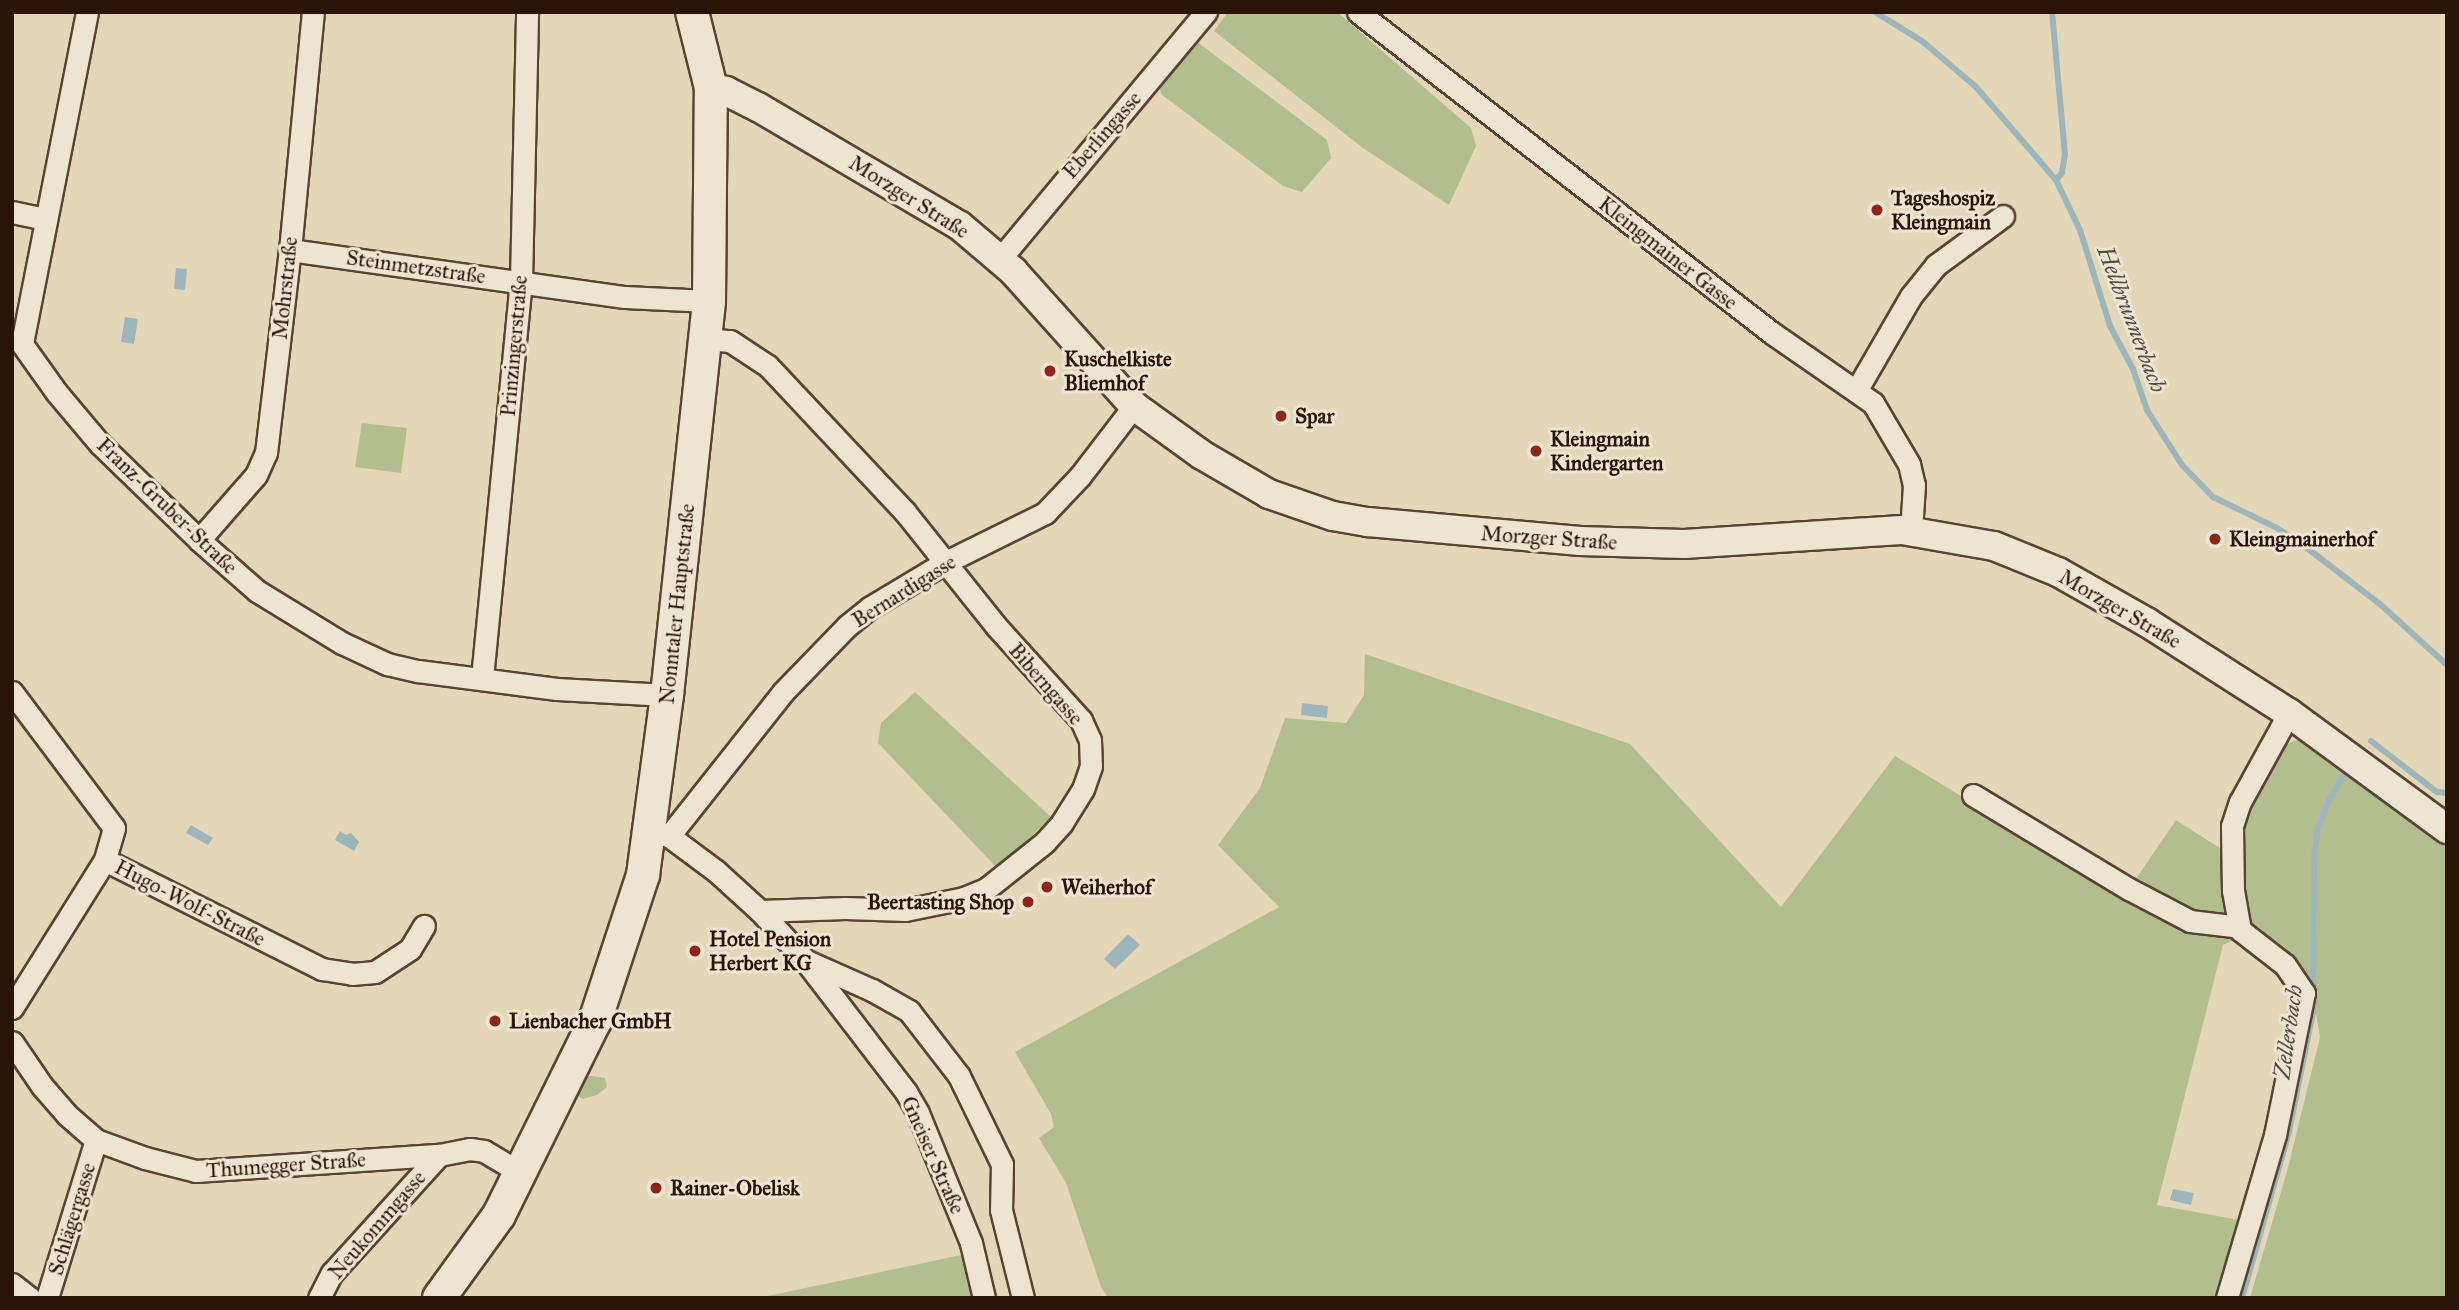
<!DOCTYPE html>
<meta charset="utf-8">
<style>
body{margin:0}
#map{position:relative;width:2459px;height:1310px;overflow:hidden;background:#e3d7b8;font-family:"IM FELL Great Primer",serif}
div>[style]{position:absolute}
.green>*{inset:0;background:#b3be8f}
.water>*{inset:0;background:#9cb6bb}
.stream>*{height:6px;margin:-3px;padding:0 3px;transform-origin:3px;border-radius:3px;background:#9cb6bb}
.roads{filter:drop-shadow(2px 0 #584433) drop-shadow(-2px 0 #584433) drop-shadow(0 2px #584433) drop-shadow(0 -2px #584433)}
.minor>*{height:21px;margin:-10.5px;padding:0 10.5px;transform-origin:10.5px;border-radius:10.5px;background:#ede5d1}
.tertiary>*{height:28px;margin:-14px;padding:0 14px;transform-origin:14px;border-radius:14px;background:#ede5d1}
.secondary>*{height:32px;margin:-16px;padding:0 16px;transform-origin:16px;border-radius:16px;background:#ede5d1}
.dots>*{width:19px;height:19px;translate:-50% -50%;box-sizing:border-box;border:4px solid #ede5d1;border-radius:50%}
span{translate:-50% -50%;white-space:nowrap;text-align:center;line-height:1.15;-webkit-text-stroke:6px #ede5d1;paint-order:stroke}
.street-label{font-size:21px;color:#2a1307}
.poi-label{font-size:21px;color:#2a1307;font-weight:700}
.left{translate:0 -50%;text-align:left}
.right{translate:-100% -50%;text-align:right}
.water-label{font-size:23px;color:#524c46;font-style:italic}
.frame{position:absolute;inset:0;border:14px solid #2a1307;pointer-events:none}
</style>
<div id="map">
<div class="green">
<div style="clip-path:polygon(1228px 12px,1337px 12px,1471px 128px,1476px 146px,1449px 205px,1363px 148px,1214px 31px)"></div>
<div style="clip-path:polygon(1192px 38px,1327px 140px,1331px 158px,1302px 192px,1283px 186px,1161px 94px,1158px 78px)"></div>
<div style="clip-path:polygon(362px 423px,407px 428px,401px 473px,355px 467px)"></div>
<div style="clip-path:polygon(1365px 654px,1630px 744px,1781px 907px,1895px 756px,2125px 895px,2176px 820px,2237px 859px,2241px 823px,2257px 788px,2285px 745px,2298px 739px,2308px 741px,2391px 800px,2447px 848px,2447px 1298px,2250px 1298px,2288px 1168px,2320px 1037px,2311px 982px,2260px 928px,2223px 945px,2157px 1205px,2245px 1221px,2218px 1298px,1108px 1298px,1101px 1287px,1066px 1183px,1039px 1138px,1054px 1127px,1051px 1114px,1015px 1052px,1279px 907px,1218px 845px,1260px 788px,1285px 718px,1346px 723px,1364px 695px)"></div>
<div style="clip-path:polygon(915px 692px,1051px 817px,998px 869px,878px 743px,881px 723px)"></div>
<div style="clip-path:polygon(591px 1076px,605px 1078px,607px 1087px,597px 1095px,582px 1099px,576px 1094px,586px 1077px)"></div>
<div style="clip-path:polygon(966px 1254px,975px 1298px,758px 1298px)"></div>
</div>
<div class="water">
<div style="clip-path:polygon(176px 268px,187px 269px,185px 290px,174px 289px)"></div>
<div style="clip-path:polygon(125px 317px,138px 319px,134px 344px,121px 342px)"></div>
<div style="clip-path:polygon(1302px 703px,1328px 706px,1327px 718px,1301px 715px)"></div>
<div style="clip-path:polygon(191px 825px,213px 838px,208px 845px,186px 833px)"></div>
<div style="clip-path:polygon(340px 831px,346px 835px,351px 833px,359px 842px,354px 851px,335px 840px)"></div>
<div style="clip-path:polygon(1128px 934px,1140px 945px,1115px 969px,1104px 959px)"></div>
<div style="clip-path:polygon(2173px 1189px,2194px 1193px,2191px 1205px,2170px 1200px)"></div>
</div>
<div class="stream">
<div style="left:1875px;top:12px;width:55px;rotate:31.7deg"></div>
<div style="left:1922px;top:41px;width:71px;rotate:40.4deg"></div>
<div style="left:1976px;top:87px;width:123px;rotate:49.3deg"></div>
<div style="left:2056px;top:180px;width:55px;rotate:64.4deg"></div>
<div style="left:2080px;top:230px;width:101px;rotate:72.6deg"></div>
<div style="left:2110px;top:326px;width:49px;rotate:61.9deg"></div>
<div style="left:2133px;top:369px;width:43px;rotate:71.1deg"></div>
<div style="left:2147px;top:410px;width:65px;rotate:57.5deg"></div>
<div style="left:2182px;top:465px;width:45px;rotate:45.9deg"></div>
<div style="left:2213px;top:497px;width:71px;rotate:25.8deg"></div>
<div style="left:2277px;top:528px;width:31px;rotate:33deg"></div>
<div style="left:2303px;top:545px;width:97px;rotate:37.5deg"></div>
<div style="left:2380px;top:604px;width:91px;rotate:42.3deg"></div>
<div style="left:2052px;top:12px;width:143px;rotate:84.8deg"></div>
<div style="left:2065px;top:154px;width:19px;rotate:99deg"></div>
<div style="left:2062px;top:173px;width:9px;rotate:131deg"></div>
<div style="left:2371px;top:741px;width:83px;rotate:37.7deg"></div>
<div style="left:2437px;top:792px;width:10px;rotate:6deg"></div>
<div style="left:2242px;top:1298px;width:173px;rotate:-74.2deg"></div>
<div style="left:2289px;top:1132px;width:122px;rotate:-78.7deg"></div>
<div style="left:2313px;top:1012px;width:154px;rotate:-89.6deg"></div>
<div style="left:2314px;top:858px;width:30px;rotate:-82deg"></div>
<div style="left:2318px;top:828px;width:31px;rotate:-68deg"></div>
<div style="left:2330px;top:799px;width:32px;rotate:-60deg"></div>
</div>
<div class="roads">
<div class="minor">
<div style="left:87px;top:12px;width:338px;rotate:101.1deg"></div>
<div style="left:22px;top:344px;width:60px;rotate:54.5deg"></div>
<div style="left:57px;top:393px;width:67px;rotate:49.9deg"></div>
<div style="left:100px;top:444px;width:138px;rotate:44.1deg"></div>
<div style="left:199px;top:540px;width:77px;rotate:41.3deg"></div>
<div style="left:257px;top:591px;width:100px;rotate:31.5deg"></div>
<div style="left:342px;top:643px;width:50px;rotate:25deg"></div>
<div style="left:387px;top:664px;width:32px;rotate:13deg"></div>
<div style="left:418px;top:671px;width:140px;rotate:7.4deg"></div>
<div style="left:557px;top:689px;width:110px;rotate:3.1deg"></div>
<div style="left:1358px;top:12px;width:524px;rotate:37.79deg"></div>
<div style="left:1772px;top:333px;width:123px;rotate:34.7deg"></div>
<div style="left:1873px;top:403px;width:71px;rotate:59.5deg"></div>
<div style="left:1909px;top:464px;width:22px;rotate:77deg"></div>
<div style="left:1914px;top:485px;width:46px;rotate:93.7deg"></div>
<div style="left:12px;top:212px;width:35px;rotate:12deg"></div>
<div style="left:290px;top:250px;width:338px;rotate:8deg"></div>
<div style="left:625px;top:297px;width:84px;rotate:2.7deg"></div>
<div style="left:1000px;top:259px;width:322px;rotate:-50.2deg"></div>
<div style="left:706px;top:339px;width:24px;rotate:5deg"></div>
<div style="left:730px;top:341px;width:45px;rotate:33.3deg"></div>
<div style="left:768px;top:366px;width:200px;rotate:46.8deg"></div>
<div style="left:905px;top:512px;width:146px;rotate:51.4deg"></div>
<div style="left:996px;top:626px;width:127px;rotate:47.9deg"></div>
<div style="left:1081px;top:720px;width:22px;rotate:66deg"></div>
<div style="left:1090px;top:740px;width:26px;rotate:88deg"></div>
<div style="left:1091px;top:766px;width:24px;rotate:109deg"></div>
<div style="left:1083px;top:789px;width:40px;rotate:122deg"></div>
<div style="left:1062px;top:823px;width:25px;rotate:132deg"></div>
<div style="left:1045px;top:842px;width:75px;rotate:141.5deg"></div>
<div style="left:986px;top:889px;width:24px;rotate:158deg"></div>
<div style="left:964px;top:898px;width:60px;rotate:168.5deg"></div>
<div style="left:905px;top:910px;width:60px;rotate:-178.1deg"></div>
<div style="left:845px;top:908px;width:85px;rotate:178deg"></div>
<div style="left:1856px;top:391px;width:110px;rotate:-59.9deg"></div>
<div style="left:1911px;top:296px;width:40px;rotate:-51deg"></div>
<div style="left:1936px;top:265px;width:83px;rotate:-36.2deg"></div>
<div style="left:199px;top:540px;width:86px;rotate:-48.8deg"></div>
<div style="left:256px;top:475px;width:24px;rotate:-66deg"></div>
<div style="left:266px;top:453px;width:204px;rotate:-83.3deg"></div>
<div style="left:290px;top:250px;width:239px;rotate:-84.5deg"></div>
<div style="left:482px;top:678px;width:399px;rotate:-84.4deg"></div>
<div style="left:521px;top:281px;width:269px;rotate:-88.7deg"></div>
<div style="left:12px;top:692px;width:170px;rotate:53.1deg"></div>
<div style="left:114px;top:828px;width:33px;rotate:106deg"></div>
<div style="left:1973px;top:795px;width:182px;rotate:31.1deg"></div>
<div style="left:2129px;top:889px;width:69px;rotate:27.7deg"></div>
<div style="left:2190px;top:921px;width:50px;rotate:6.8deg"></div>
<div style="left:658px;top:834px;width:11px;rotate:10deg"></div>
<div style="left:669px;top:836px;width:59px;rotate:36.7deg"></div>
<div style="left:716px;top:871px;width:59px;rotate:42.3deg"></div>
<div style="left:760px;top:911px;width:65px;rotate:47.5deg"></div>
<div style="left:804px;top:959px;width:168px;rotate:52.5deg"></div>
<div style="left:906px;top:1092px;width:24px;rotate:60deg"></div>
<div style="left:918px;top:1113px;width:140px;rotate:67.8deg"></div>
<div style="left:971px;top:1243px;width:57px;rotate:76.7deg"></div>
<div style="left:669px;top:836px;width:184px;rotate:-51.6deg"></div>
<div style="left:783px;top:692px;width:92px;rotate:-45.9deg"></div>
<div style="left:847px;top:626px;width:28px;rotate:-39deg"></div>
<div style="left:869px;top:608px;width:87px;rotate:-31deg"></div>
<div style="left:944px;top:563px;width:113px;rotate:-26.3deg"></div>
<div style="left:1045px;top:513px;width:51px;rotate:-46.6deg"></div>
<div style="left:1080px;top:476px;width:88px;rotate:-52.4deg"></div>
<div style="left:809px;top:962px;width:69px;rotate:24deg"></div>
<div style="left:872px;top:990px;width:43px;rotate:29.6deg"></div>
<div style="left:909px;top:1011px;width:82px;rotate:52.4deg"></div>
<div style="left:959px;top:1076px;width:98px;rotate:64deg"></div>
<div style="left:1002px;top:1164px;width:46px;rotate:91.2deg"></div>
<div style="left:1001px;top:1210px;width:91px;rotate:76deg"></div>
<div style="left:12px;top:1008px;width:175px;rotate:-57.9deg"></div>
<div style="left:105px;top:860px;width:243px;rotate:26.7deg"></div>
<div style="left:322px;top:969px;width:30px;rotate:9deg"></div>
<div style="left:352px;top:974px;width:23px;rotate:-5deg"></div>
<div style="left:375px;top:972px;width:42px;rotate:-33.3deg"></div>
<div style="left:410px;top:949px;width:27px;rotate:-59deg"></div>
<div style="left:12px;top:1042px;width:53px;rotate:55.7deg"></div>
<div style="left:42px;top:1086px;width:37px;rotate:49deg"></div>
<div style="left:66px;top:1114px;width:40px;rotate:41deg"></div>
<div style="left:96px;top:1140px;width:52px;rotate:20.2deg"></div>
<div style="left:145px;top:1158px;width:53px;rotate:14.3deg"></div>
<div style="left:196px;top:1171px;width:244px;rotate:-3.8deg"></div>
<div style="left:439px;top:1155px;width:32px;rotate:-11deg"></div>
<div style="left:470px;top:1149px;width:14px;rotate:8deg"></div>
<div style="left:484px;top:1151px;width:41px;rotate:31deg"></div>
<div style="left:12px;top:1284px;width:23px;rotate:38deg"></div>
<div style="left:47px;top:1298px;width:165px;rotate:-72.8deg"></div>
<div style="left:319px;top:1298px;width:28px;rotate:-63deg"></div>
<div style="left:332px;top:1273px;width:159px;rotate:-47.8deg"></div>
<div style="left:2227px;top:1298px;width:170px;rotate:-73.6deg"></div>
<div style="left:2275px;top:1135px;width:145px;rotate:-78.5deg"></div>
<div style="left:2304px;top:993px;width:34px;rotate:-124deg"></div>
<div style="left:2285px;top:965px;width:57px;rotate:-142.1deg"></div>
<div style="left:2240px;top:930px;width:40px;rotate:-100deg"></div>
<div style="left:2233px;top:891px;width:65px;rotate:-90.9deg"></div>
<div style="left:2232px;top:826px;width:25px;rotate:-72deg"></div>
<div style="left:2240px;top:802px;width:102px;rotate:-61.2deg"></div>
</div>
<div class="tertiary">
<div style="left:711px;top:88px;width:15px;rotate:11deg"></div>
<div style="left:726px;top:91px;width:36px;rotate:27deg"></div>
<div style="left:758px;top:107px;width:234px;rotate:30.5deg"></div>
<div style="left:960px;top:226px;width:70px;rotate:40.3deg"></div>
<div style="left:1013px;top:271px;width:181px;rotate:48.1deg"></div>
<div style="left:1134px;top:406px;width:84px;rotate:35.8deg"></div>
<div style="left:1202px;top:455px;width:78px;rotate:30.2deg"></div>
<div style="left:1269px;top:494px;width:68px;rotate:19deg"></div>
<div style="left:1333px;top:516px;width:36px;rotate:10deg"></div>
<div style="left:1368px;top:522px;width:213px;rotate:5.1deg"></div>
<div style="left:1580px;top:541px;width:104px;rotate:1.7deg"></div>
<div style="left:1684px;top:544px;width:218px;rotate:-3.7deg"></div>
<div style="left:1902px;top:530px;width:93px;rotate:9.9deg"></div>
<div style="left:1994px;top:546px;width:69px;rotate:22.1deg"></div>
<div style="left:2058px;top:572px;width:103px;rotate:29.5deg"></div>
<div style="left:2148px;top:623px;width:167px;rotate:32.6deg"></div>
<div style="left:2289px;top:713px;width:196px;rotate:36.3deg"></div>
</div>
<div class="secondary">
<div style="left:439px;top:1298px;width:102px;rotate:-54.1deg"></div>
<div style="left:499px;top:1215px;width:216px;rotate:-63.7deg"></div>
<div style="left:595px;top:1021px;width:154px;rotate:-71.8deg"></div>
<div style="left:643px;top:875px;width:182px;rotate:-82.4deg"></div>
<div style="left:667px;top:695px;width:396px;rotate:-83.9deg"></div>
<div style="left:709px;top:301px;width:213px;rotate:-89.5deg"></div>
<div style="left:711px;top:88px;width:78px;rotate:-104deg"></div>
</div>
</div>
<div class="dots">
<div style="left:1877px;top:210px;background:#8f2418"></div>
<div style="left:1050px;top:371px;background:#8f2418"></div>
<div style="left:1281px;top:416px;background:#8f2418"></div>
<div style="left:1536px;top:451px;background:#8f2418"></div>
<div style="left:2215px;top:539px;background:#8f2418"></div>
<div style="left:1047px;top:887px;background:#8f2418"></div>
<div style="left:1028px;top:902px;background:#8f2418"></div>
<div style="left:695px;top:951px;background:#8f2418"></div>
<div style="left:495px;top:1021px;background:#8f2418"></div>
<div style="left:656px;top:1188px;background:#8f2418"></div>
</div>
<div class="street-label">
<span style="left:1102px;top:135px;rotate:-49deg">Eberlingasse</span>
<span style="left:909px;top:197px;rotate:32deg">Morzger Straße</span>
<span style="left:1668px;top:253px;rotate:38deg">Kleingmainer Gasse</span>
<span style="left:416px;top:267px;rotate:8deg">Steinmetzstraße</span>
<span style="left:285px;top:288px;rotate:-84deg">Mohrstraße</span>
<span style="left:514px;top:346px;rotate:-85deg">Prinzingerstraße</span>
<span style="left:167px;top:506px;rotate:44deg">Franz-Gruber-Straße</span>
<span style="left:1549px;top:538px;rotate:4deg">Morzger Straße</span>
<span style="left:904px;top:591px;rotate:-32deg">Bernardigasse</span>
<span style="left:677px;top:604px;rotate:-84deg">Nonntaler Hauptstraße</span>
<span style="left:2120px;top:609px;rotate:30deg">Morzger Straße</span>
<span style="left:1046px;top:684px;rotate:49deg">Biberngasse</span>
<span style="left:190px;top:903px;rotate:27deg">Hugo-Wolf-Straße</span>
<span style="left:933px;top:1155px;rotate:66deg">Gneiser Straße</span>
<span style="left:286px;top:1165px;rotate:-4deg">Thumegger Straße</span>
<span style="left:72px;top:1219px;rotate:-73deg">Schlägergasse</span>
<span style="left:377px;top:1225px;rotate:-49deg">Neukommgasse</span>
</div>
<div class="poi-label">
<span class="left" style="left:1891px;top:210px">Tageshospiz<br>Kleingmain</span>
<span class="left" style="left:1064px;top:371px">Kuschelkiste<br>Bliemhof</span>
<span class="left" style="left:1295px;top:416px">Spar</span>
<span class="left" style="left:1550px;top:451px">Kleingmain<br>Kindergarten</span>
<span class="left" style="left:2229px;top:539px">Kleingmainerhof</span>
<span class="left" style="left:1061px;top:887px">Weiherhof</span>
<span class="right" style="left:1014px;top:902px">Beertasting Shop</span>
<span class="left" style="left:709px;top:951px">Hotel Pension<br>Herbert KG</span>
<span class="left" style="left:509px;top:1021px">Lienbacher GmbH</span>
<span class="left" style="left:670px;top:1188px">Rainer-Obelisk</span>
</div>
<div class="water-label">
<span style="left:2132px;top:319px;rotate:69deg">Hellbrunnerbach</span>
<span style="left:2288px;top:1032px;rotate:-82deg">Zellerbach</span>
</div>
<div class="frame"></div>
</div>
